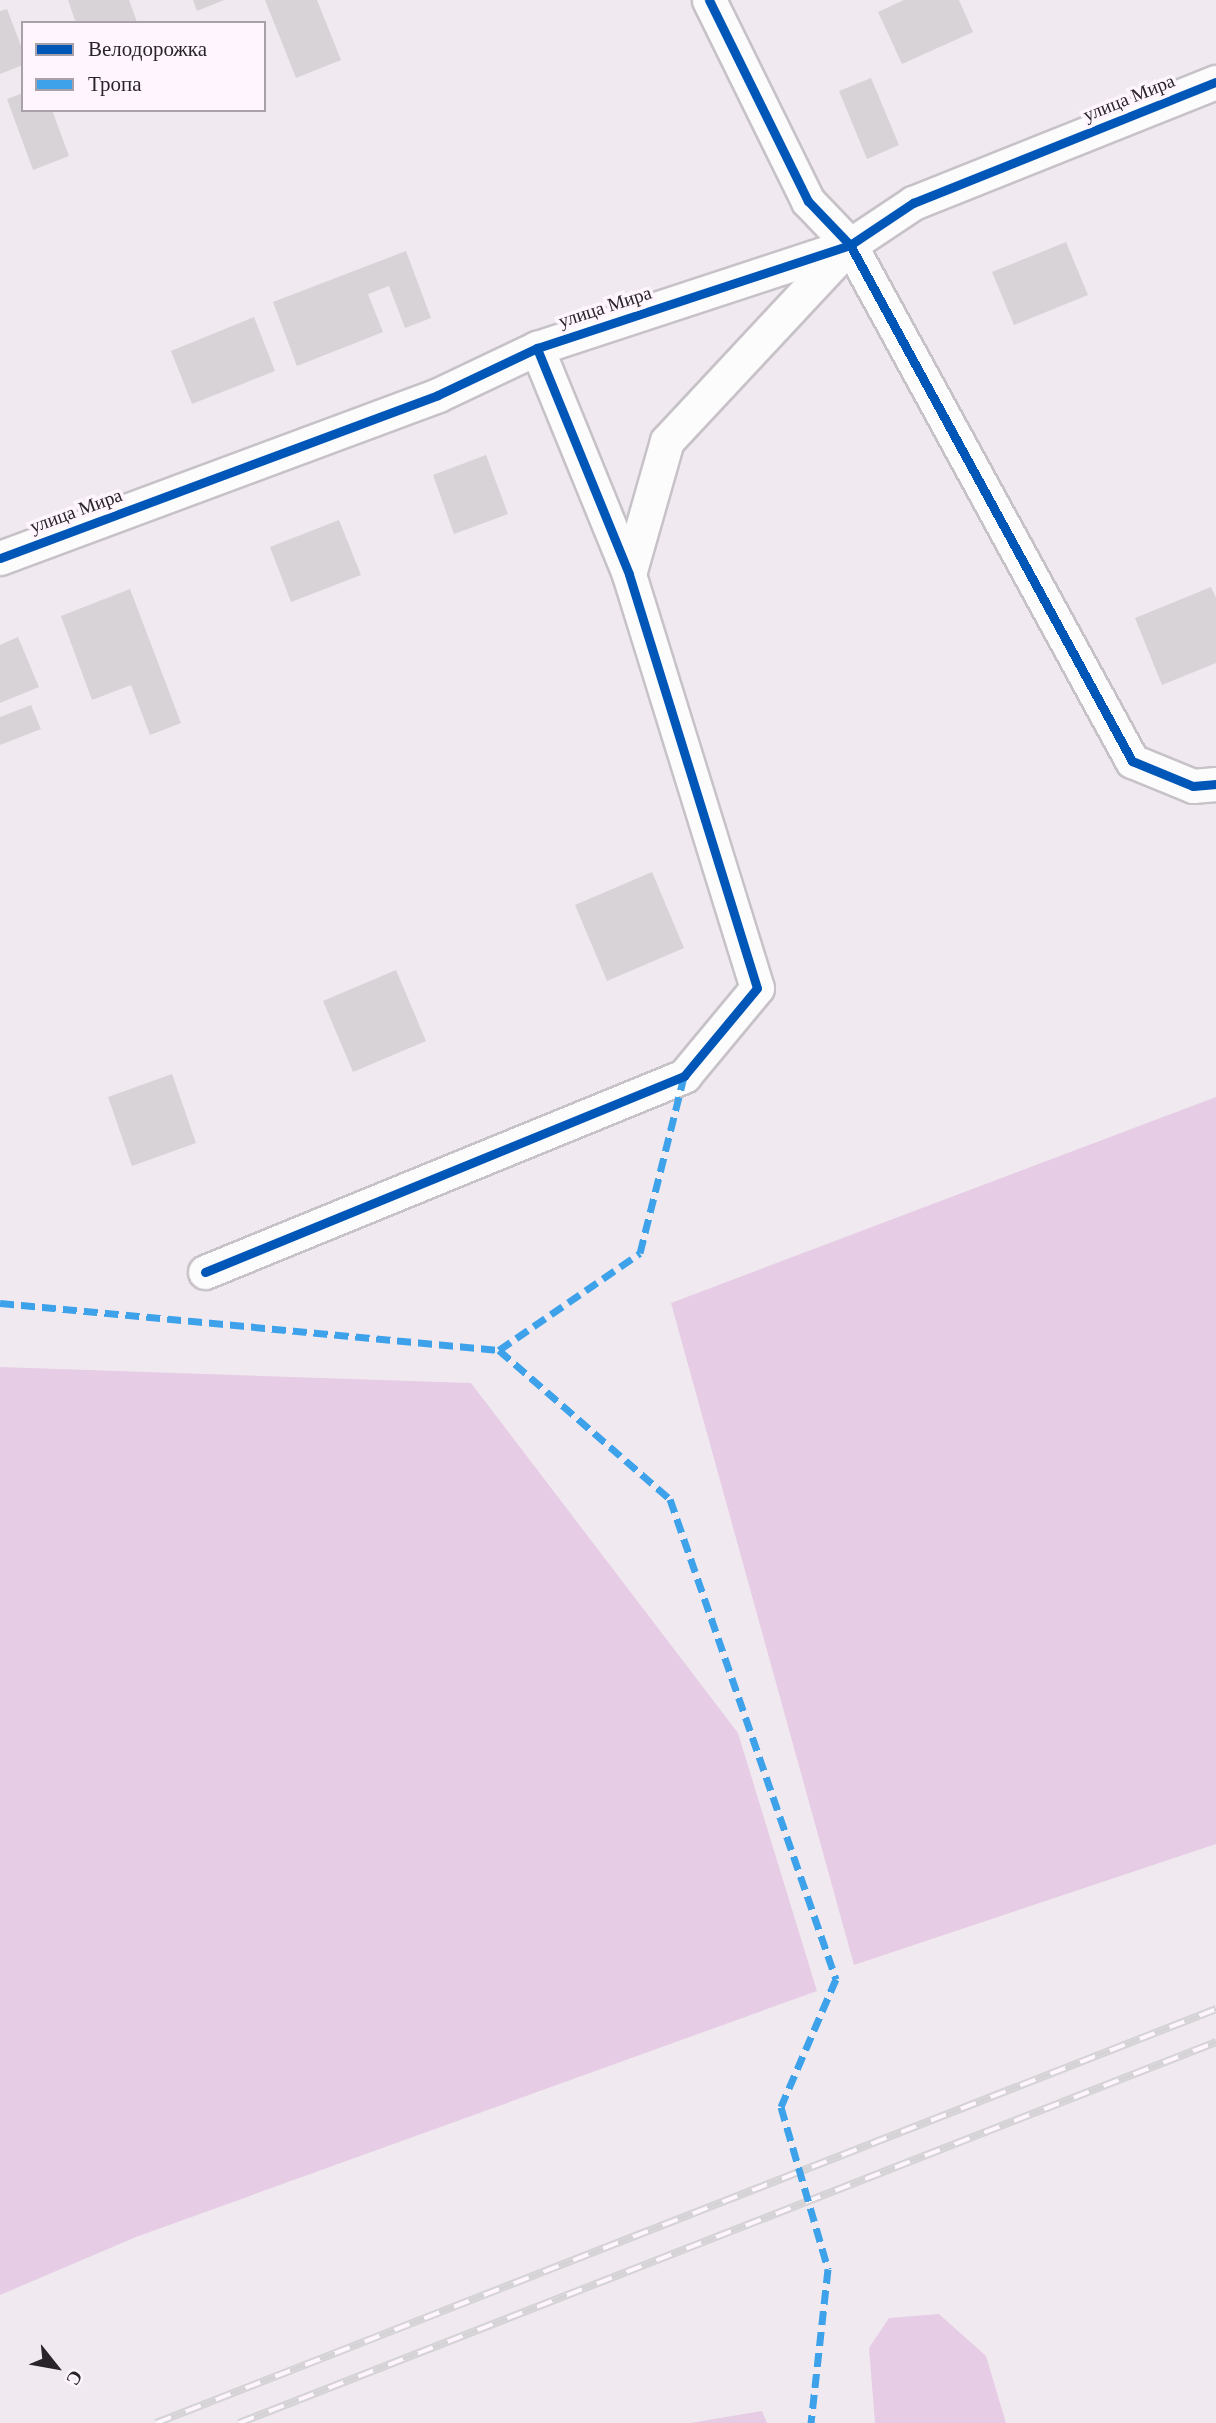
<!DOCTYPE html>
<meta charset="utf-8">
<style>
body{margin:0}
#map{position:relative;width:1216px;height:2423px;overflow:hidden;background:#f0eaf0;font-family:"Times New Roman",serif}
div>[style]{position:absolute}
.green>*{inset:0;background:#e6cce5}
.building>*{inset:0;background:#d7d3d7}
.roads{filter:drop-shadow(2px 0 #c7c2c7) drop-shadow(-2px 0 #c7c2c7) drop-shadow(0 2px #c7c2c7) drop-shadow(0 -2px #c7c2c7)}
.street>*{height:33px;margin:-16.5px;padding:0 16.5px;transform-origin:16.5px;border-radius:16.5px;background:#fdfcfd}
.rail>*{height:8px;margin-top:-4px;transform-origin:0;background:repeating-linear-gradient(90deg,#fff5fe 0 16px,#d5d3d5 0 32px);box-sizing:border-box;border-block:2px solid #d5d3d5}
.quiet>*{height:7px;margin-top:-3.5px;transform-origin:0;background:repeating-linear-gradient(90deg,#3ea2eb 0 14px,transparent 0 21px)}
.cycleway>*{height:9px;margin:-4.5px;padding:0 4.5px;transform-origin:4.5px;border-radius:4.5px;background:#0057b8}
span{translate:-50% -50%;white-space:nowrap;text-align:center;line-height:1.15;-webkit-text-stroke:7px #fff5fe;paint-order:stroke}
.street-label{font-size:19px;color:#292429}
.legend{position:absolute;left:21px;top:21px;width:245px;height:91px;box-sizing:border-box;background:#fff5fe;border:2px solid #a9a1a9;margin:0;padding:9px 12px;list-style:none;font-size:21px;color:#292429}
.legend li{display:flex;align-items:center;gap:14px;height:35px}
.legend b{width:35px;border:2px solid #a9a1a9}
.north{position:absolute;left:21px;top:2332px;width:70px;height:70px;-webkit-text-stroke:5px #fff5fe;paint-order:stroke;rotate:121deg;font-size:19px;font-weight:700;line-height:28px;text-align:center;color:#292429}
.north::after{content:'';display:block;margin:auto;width:24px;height:32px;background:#292429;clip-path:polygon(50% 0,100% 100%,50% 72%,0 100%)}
</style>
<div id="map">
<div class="green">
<div style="clip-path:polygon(1216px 1097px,1216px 1844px,854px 1965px,671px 1303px)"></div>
<div style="clip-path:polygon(0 1367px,471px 1383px,738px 1733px,817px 1991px,136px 2237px,0 2295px)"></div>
<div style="clip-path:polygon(939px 2314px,986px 2356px,1006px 2423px,875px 2423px,869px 2348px,889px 2318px)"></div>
<div style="clip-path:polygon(762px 2411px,767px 2423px,690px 2423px)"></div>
</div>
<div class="building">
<div style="clip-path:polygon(68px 0,129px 0,137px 22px,76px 23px)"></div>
<div style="clip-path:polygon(193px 0,224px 0,197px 11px)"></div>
<div style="clip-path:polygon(265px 0,317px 0,341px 60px,296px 78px)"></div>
<div style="clip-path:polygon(904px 0,959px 0,973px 32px,902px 64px,878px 12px)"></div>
<div style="clip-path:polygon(7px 9px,23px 51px,23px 65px,0 74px,0 11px)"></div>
<div style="clip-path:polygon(871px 78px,899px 145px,867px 159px,839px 91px)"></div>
<div style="clip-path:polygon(23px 93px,23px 110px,52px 110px,69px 156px,33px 170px,7px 99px)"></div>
<div style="clip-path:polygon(1066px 242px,1088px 295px,1014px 325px,992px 272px)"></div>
<div style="clip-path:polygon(406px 251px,431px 318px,405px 328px,389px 286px,368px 294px,383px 332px,297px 366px,273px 302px)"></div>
<div style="clip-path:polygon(254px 317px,275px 371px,192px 404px,171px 351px)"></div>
<div style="clip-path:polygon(486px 455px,508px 514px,454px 534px,433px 475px)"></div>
<div style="clip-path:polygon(339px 520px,361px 575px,291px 602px,270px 547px)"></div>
<div style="clip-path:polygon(1211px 587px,1216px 598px,1216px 663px,1162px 685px,1135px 618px)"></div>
<div style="clip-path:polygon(130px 589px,181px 723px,150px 735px,131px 685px,92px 700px,61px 616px)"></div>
<div style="clip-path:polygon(18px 637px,39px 687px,0 703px,0 645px)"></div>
<div style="clip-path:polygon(31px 705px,41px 729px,0 745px,0 717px)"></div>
<div style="clip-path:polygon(652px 872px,684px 948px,607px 981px,575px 905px)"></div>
<div style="clip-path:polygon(396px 970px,426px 1041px,353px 1072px,323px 1001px)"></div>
<div style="clip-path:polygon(172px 1074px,196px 1143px,132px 1166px,108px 1097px)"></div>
</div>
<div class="roads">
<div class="street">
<div style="left:709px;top:0;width:224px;rotate:63.8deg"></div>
<div style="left:808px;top:201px;width:61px;rotate:46.3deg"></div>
<div style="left:850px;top:245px;width:588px;rotate:61.34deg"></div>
<div style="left:1132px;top:761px;width:66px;rotate:22.3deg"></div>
<div style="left:1193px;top:786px;width:23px;rotate:-5deg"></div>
<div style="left:0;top:558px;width:467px;rotate:-20.4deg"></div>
<div style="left:438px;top:395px;width:110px;rotate:-25.4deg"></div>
<div style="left:537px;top:348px;width:330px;rotate:-18.2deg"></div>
<div style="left:850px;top:245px;width:76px;rotate:-33.7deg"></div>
<div style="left:913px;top:203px;width:326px;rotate:-21.8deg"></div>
<div style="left:629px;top:574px;width:138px;rotate:-74.1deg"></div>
<div style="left:667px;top:441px;width:265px;rotate:-47deg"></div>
<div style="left:205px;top:1272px;width:518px;rotate:-22.25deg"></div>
<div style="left:684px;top:1076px;width:114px;rotate:-50.3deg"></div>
<div style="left:757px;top:988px;width:433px;rotate:-107.2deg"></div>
<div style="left:629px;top:574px;width:244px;rotate:-112.2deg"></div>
</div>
</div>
<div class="rail">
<div style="left:156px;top:2423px;width:1138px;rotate:-21.33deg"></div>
<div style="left:239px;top:2423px;width:1049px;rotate:-21.3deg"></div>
</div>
<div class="quiet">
<div style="left:0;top:1303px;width:501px;rotate:5.38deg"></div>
<div style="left:499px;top:1350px;width:227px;rotate:41.1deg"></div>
<div style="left:670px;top:1499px;width:508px;rotate:70.92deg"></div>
<div style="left:836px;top:1979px;width:139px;rotate:113.3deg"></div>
<div style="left:781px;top:2107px;width:169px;rotate:73.8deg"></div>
<div style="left:828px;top:2269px;width:155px;rotate:96.3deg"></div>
<div style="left:499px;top:1350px;width:171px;rotate:-34.5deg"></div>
<div style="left:640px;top:1253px;width:182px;rotate:-76deg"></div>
</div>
<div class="cycleway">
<div style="left:709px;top:0;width:224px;rotate:63.8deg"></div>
<div style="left:808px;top:201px;width:61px;rotate:46.3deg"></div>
<div style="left:850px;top:245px;width:588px;rotate:61.34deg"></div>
<div style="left:1132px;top:761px;width:66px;rotate:22.3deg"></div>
<div style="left:1193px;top:786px;width:23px;rotate:-5deg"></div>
<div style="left:0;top:558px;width:467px;rotate:-20.4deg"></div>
<div style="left:438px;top:395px;width:110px;rotate:-25.4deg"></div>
<div style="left:537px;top:348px;width:330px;rotate:-18.2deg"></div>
<div style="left:850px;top:245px;width:76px;rotate:-33.7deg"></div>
<div style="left:913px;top:203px;width:326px;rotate:-21.8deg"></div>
<div style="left:205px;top:1272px;width:518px;rotate:-22.25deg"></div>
<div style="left:684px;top:1076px;width:114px;rotate:-50.3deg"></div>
<div style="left:757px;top:988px;width:433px;rotate:-107.2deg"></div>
<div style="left:629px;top:574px;width:244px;rotate:-112.2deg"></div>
</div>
<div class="street-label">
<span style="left:1129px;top:98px;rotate:-22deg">улица Мира</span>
<span style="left:605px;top:307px;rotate:-18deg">улица Мира</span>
<span style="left:76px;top:511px;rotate:-20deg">улица Мира</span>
</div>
<ul class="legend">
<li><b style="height:9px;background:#0057b8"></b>Велодорожка</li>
<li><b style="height:9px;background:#3ea2eb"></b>Тропа</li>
</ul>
<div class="north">С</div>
</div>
